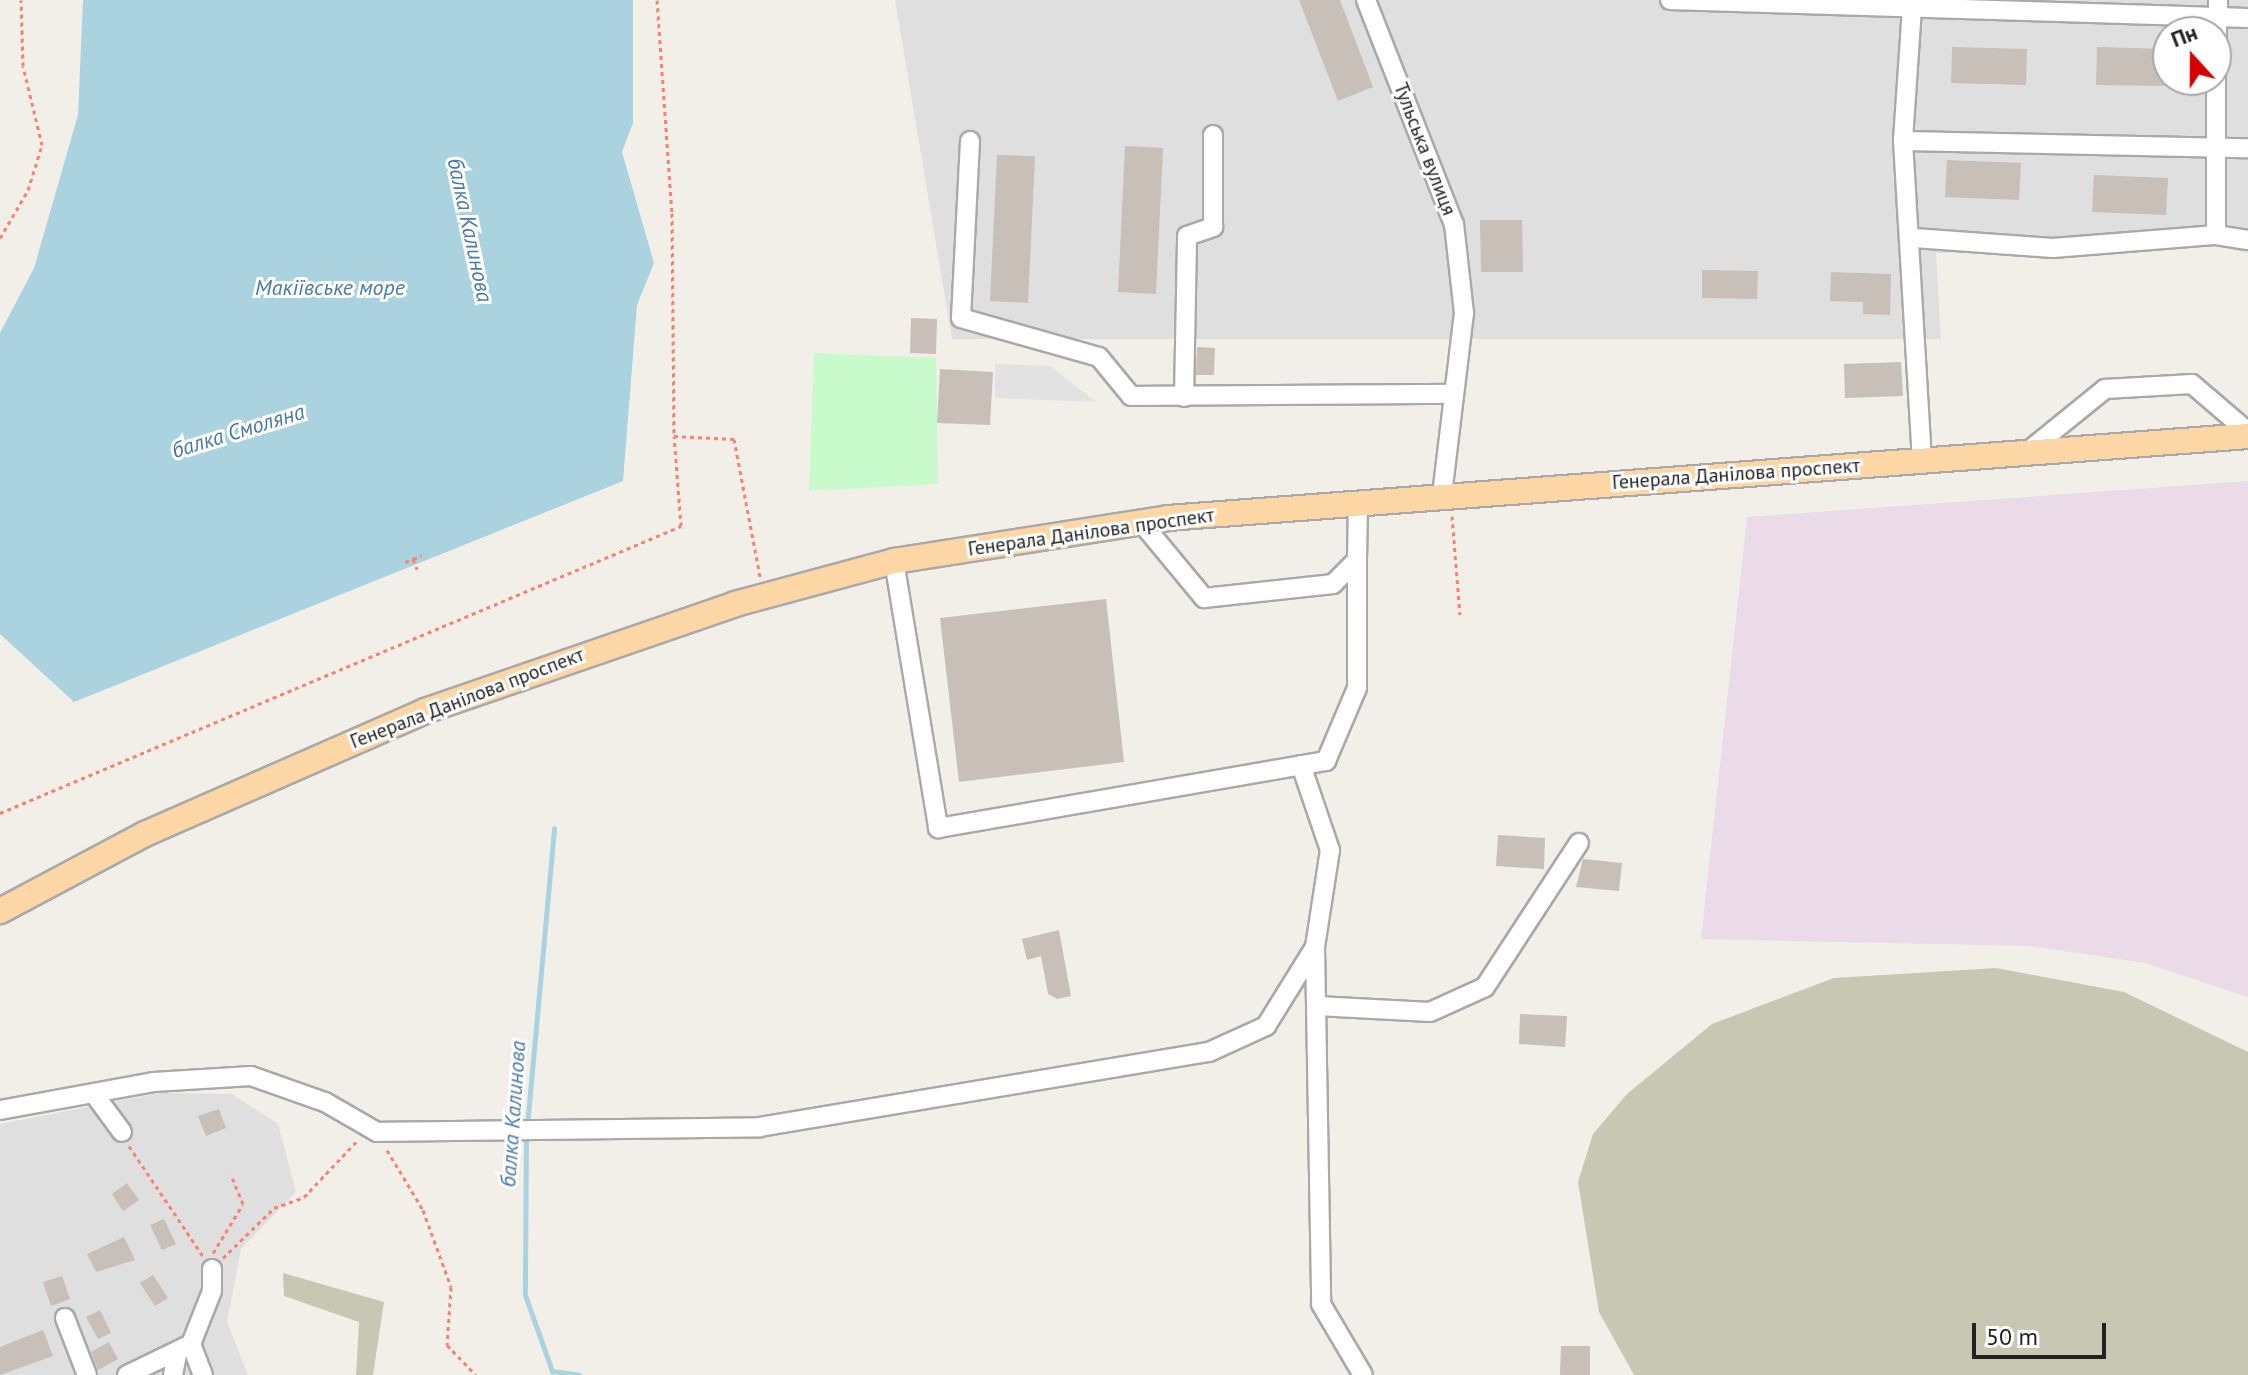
<!DOCTYPE html>
<meta charset="utf-8">
<style>
body{margin:0}
#map{position:relative;width:2248px;height:1375px;overflow:hidden;background:#f2efe9;font-family:"PT Sans",sans-serif}
div>[style]{position:absolute}
.residential>*{inset:0;background:#e0dfdf}
.industrial>*{inset:0;background:#ebdbe8}
.construction>*{inset:0;background:#c7c7b4}
.park>*{inset:0;background:#c8facc}
.parking>*{inset:0;background:#e2e2e2}
.water>*{inset:0;background:#aad3df}
.stream>*{height:5px;margin:-2.5px;padding:0 2.5px;transform-origin:2.5px;border-radius:2.5px;background:#aad3df}
.building>*{inset:0;background:#c7bfb8}
.path>*{height:3px;margin-top:-1.5px;transform-origin:0;background:repeating-linear-gradient(90deg,#fa8072 0 4px,transparent 0 8px)}
.roads{filter:drop-shadow(2px 0 #a9a9a9) drop-shadow(-2px 0 #a9a9a9) drop-shadow(0 2px #a9a9a9) drop-shadow(0 -2px #a9a9a9)}
.minor>*{height:18px;margin:-9px;padding:0 9px;transform-origin:9px;border-radius:9px;background:#fff}
.major>*{height:24px;margin:-12px;padding:0 12px;transform-origin:12px;border-radius:12px;background:#fcd6a4}
span{translate:-50% -50%;white-space:nowrap;text-align:center;line-height:1.15;-webkit-text-stroke:6px #fff;paint-order:stroke}
.street-label{font-size:20px;color:#222}
.water-label{font-size:22px;color:#4a7aab;font-style:italic}
.north{position:absolute;left:2152px;top:16px;width:80px;height:80px;box-sizing:border-box;background:#fff;border:2px solid #a7a7a7;border-radius:50%;rotate:339deg;font-size:22px;font-weight:700;line-height:32px;text-align:center;color:#222}
.north::after{content:'';display:block;margin:auto;width:28px;height:36px;background:#d40000;clip-path:polygon(50% 0,100% 100%,50% 72%,0 100%)}
.scale{position:absolute;left:1972px;top:1323px;width:134px;height:36px;box-sizing:border-box;border:4px solid #222;border-top:0;padding-left:10px;font-size:24px;line-height:28px;white-space:nowrap;color:#222;-webkit-text-stroke:6px #fff;paint-order:stroke}
</style>
<div id="map">
<div class="residential">
<div style="clip-path:polygon(evenodd,895px 0,2248px 0,2248px 253px,2214px 245px,1936px 253px,1941px 339px,952px 339px,895px 0,2168px 32px,2216px 32px,2216px 80px,2168px 80px,2168px 32px)"></div>
<div style="clip-path:polygon(160px 1093px,232px 1094px,278px 1124px,296px 1192px,241px 1249px,227px 1322px,248px 1375px,0 1375px,0 1124px)"></div>
</div>
<div class="industrial">
<div style="clip-path:polygon(2248px 481px,2248px 997px,2145px 963px,2030px 946px,1701px 939px,1747px 517px)"></div>
</div>
<div class="construction">
<div style="clip-path:polygon(1996px 968px,2124px 992px,2248px 1052px,2248px 1375px,1634px 1375px,1599px 1312px,1578px 1182px,1593px 1134px,1627px 1094px,1712px 1024px,1834px 978px)"></div>
<div style="clip-path:polygon(283px 1273px,384px 1302px,373px 1375px,356px 1375px,359px 1322px,284px 1296px)"></div>
</div>
<div class="park">
<div style="clip-path:polygon(814px 353px,936px 358px,938px 484px,809px 491px)"></div>
</div>
<div class="parking">
<div style="clip-path:polygon(995px 364px,1050px 366px,1096px 402px,995px 398px)"></div>
</div>
<div class="water">
<div style="clip-path:polygon(83px 0,633px 0,633px 123px,622px 152px,654px 263px,637px 305px,623px 481px,74px 702px,0 634px,0 333px,34px 268px,78px 115px)"></div>
</div>
<div class="stream">
<div style="left:527px;top:1126px;width:299px;rotate:-84.8deg"></div>
<div style="left:526px;top:1136px;width:159px;rotate:90.4deg"></div>
<div style="left:525px;top:1295px;width:81px;rotate:70.4deg"></div>
<div style="left:552px;top:1371px;width:27px;rotate:8deg"></div>
</div>
<div class="building">
<div style="clip-path:polygon(1299px 0,1340px 0,1373px 87px,1338px 101px)"></div>
<div style="clip-path:polygon(1952px 47px,2027px 49px,2026px 85px,1951px 83px)"></div>
<div style="clip-path:polygon(2097px 47px,2168px 49px,2168px 86px,2096px 85px)"></div>
<div style="clip-path:polygon(1125px 146px,1163px 148px,1156px 294px,1118px 292px)"></div>
<div style="clip-path:polygon(997px 155px,1035px 156px,1028px 303px,990px 301px)"></div>
<div style="clip-path:polygon(1947px 160px,2021px 163px,2019px 200px,1945px 197px)"></div>
<div style="clip-path:polygon(2094px 175px,2168px 178px,2166px 215px,2092px 212px)"></div>
<div style="clip-path:polygon(1480px 220px,1522px 220px,1523px 272px,1481px 272px)"></div>
<div style="clip-path:polygon(1702px 270px,1758px 271px,1757px 299px,1702px 298px)"></div>
<div style="clip-path:polygon(1831px 272px,1891px 274px,1890px 315px,1863px 314px,1863px 302px,1830px 301px)"></div>
<div style="clip-path:polygon(911px 318px,937px 319px,936px 354px,910px 353px)"></div>
<div style="clip-path:polygon(1197px 347px,1215px 348px,1214px 375px,1196px 375px)"></div>
<div style="clip-path:polygon(1901px 362px,1903px 396px,1845px 398px,1844px 364px)"></div>
<div style="clip-path:polygon(940px 369px,993px 372px,990px 425px,937px 423px)"></div>
<div style="clip-path:polygon(1106px 599px,1124px 762px,959px 782px,940px 618px)"></div>
<div style="clip-path:polygon(1498px 835px,1545px 838px,1544px 869px,1496px 866px)"></div>
<div style="clip-path:polygon(1583px 859px,1622px 863px,1619px 891px,1576px 887px)"></div>
<div style="clip-path:polygon(1059px 930px,1071px 996px,1057px 999px,1048px 994px,1041px 956px,1027px 960px,1022px 939px)"></div>
<div style="clip-path:polygon(1520px 1014px,1567px 1016px,1565px 1047px,1519px 1044px)"></div>
<div style="clip-path:polygon(219px 1109px,226px 1128px,206px 1136px,198px 1116px)"></div>
<div style="clip-path:polygon(127px 1183px,139px 1200px,123px 1211px,112px 1194px)"></div>
<div style="clip-path:polygon(164px 1219px,176px 1244px,162px 1250px,150px 1225px)"></div>
<div style="clip-path:polygon(124px 1237px,135px 1260px,96px 1272px,87px 1254px)"></div>
<div style="clip-path:polygon(153px 1275px,168px 1298px,155px 1306px,140px 1283px)"></div>
<div style="clip-path:polygon(62px 1276px,70px 1299px,51px 1306px,43px 1282px)"></div>
<div style="clip-path:polygon(100px 1310px,111px 1333px,98px 1339px,86px 1317px)"></div>
<div style="clip-path:polygon(43px 1330px,53px 1356px,0 1375px,0 1347px)"></div>
<div style="clip-path:polygon(109px 1342px,118px 1359px,98px 1370px,91px 1352px)"></div>
<div style="clip-path:polygon(1561px 1346px,1590px 1346px,1590px 1375px,1560px 1375px)"></div>
</div>
<div class="path">
<div style="left:657px;top:0;width:214px;rotate:86deg"></div>
<div style="left:672px;top:213px;width:223px;rotate:89.5deg"></div>
<div style="left:674px;top:436px;width:60px;rotate:2.9deg"></div>
<div style="left:734px;top:439px;width:140px;rotate:79.3deg"></div>
<div style="left:0;top:238px;width:56px;rotate:-59.7deg"></div>
<div style="left:28px;top:190px;width:47px;rotate:-72.7deg"></div>
<div style="left:42px;top:145px;width:81px;rotate:-103.5deg"></div>
<div style="left:23px;top:66px;width:66px;rotate:-91.7deg"></div>
<div style="left:1452px;top:516px;width:99px;rotate:85.4deg"></div>
<div style="left:413px;top:559px;width:9px;rotate:-21deg"></div>
<div style="left:405px;top:562px;width:9px;rotate:-21deg"></div>
<div style="left:413px;top:559px;width:11px;rotate:68deg"></div>
<div style="left:0;top:813px;width:739px;rotate:-22.85deg"></div>
<div style="left:681px;top:526px;width:90px;rotate:-94.4deg"></div>
<div style="left:129px;top:1146px;width:133px;rotate:56.1deg"></div>
<div style="left:387px;top:1150px;width:70px;rotate:59deg"></div>
<div style="left:423px;top:1210px;width:82px;rotate:70deg"></div>
<div style="left:451px;top:1287px;width:58px;rotate:93.9deg"></div>
<div style="left:447px;top:1345px;width:42px;rotate:46deg"></div>
<div style="left:213px;top:1253px;width:57px;rotate:-58.5deg"></div>
<div style="left:243px;top:1204px;width:32px;rotate:-112deg"></div>
<div style="left:223px;top:1258px;width:71px;rotate:-44.4deg"></div>
<div style="left:274px;top:1208px;width:32px;rotate:-20deg"></div>
<div style="left:304px;top:1197px;width:76px;rotate:-46.6deg"></div>
</div>
<div class="roads">
<div class="minor">
<div style="left:1366px;top:0;width:241px;rotate:68.6deg"></div>
<div style="left:1454px;top:224px;width:90px;rotate:83.6deg"></div>
<div style="left:1464px;top:313px;width:183px;rotate:96.9deg"></div>
<div style="left:1670px;top:0;width:578px;rotate:1.78deg"></div>
<div style="left:1921px;top:3px;width:10px;rotate:151deg"></div>
<div style="left:1912px;top:8px;width:133px;rotate:93.9deg"></div>
<div style="left:1903px;top:141px;width:320px;rotate:86.6deg"></div>
<div style="left:2216px;top:78px;width:78px;rotate:-88.5deg"></div>
<div style="left:970px;top:141px;width:177px;rotate:92.9deg"></div>
<div style="left:961px;top:318px;width:143px;rotate:15.8deg"></div>
<div style="left:1099px;top:357px;width:50px;rotate:50.6deg"></div>
<div style="left:1131px;top:396px;width:323px;rotate:-0.4deg"></div>
<div style="left:1903px;top:141px;width:345px;rotate:1.2deg"></div>
<div style="left:2216px;top:235px;width:155px;rotate:-90deg"></div>
<div style="left:1914px;top:238px;width:139px;rotate:4.1deg"></div>
<div style="left:2053px;top:248px;width:164px;rotate:-4.6deg"></div>
<div style="left:2216px;top:235px;width:32px;rotate:9deg"></div>
<div style="left:1184px;top:397px;width:161px;rotate:-88.9deg"></div>
<div style="left:1187px;top:236px;width:28px;rotate:-19deg"></div>
<div style="left:1213px;top:227px;width:92px;rotate:-90deg"></div>
<div style="left:2026px;top:453px;width:102px;rotate:-39deg"></div>
<div style="left:2105px;top:389px;width:87px;rotate:-3.3deg"></div>
<div style="left:2192px;top:384px;width:74px;rotate:40.6deg"></div>
<div style="left:1141px;top:522px;width:99px;rotate:50.3deg"></div>
<div style="left:1204px;top:598px;width:130px;rotate:-6.2deg"></div>
<div style="left:1333px;top:584px;width:34px;rotate:-45deg"></div>
<div style="left:1357px;top:560px;width:58px;rotate:-89deg"></div>
<div style="left:894px;top:561px;width:271px;rotate:80.6deg"></div>
<div style="left:938px;top:828px;width:394px;rotate:-9.8deg"></div>
<div style="left:1326px;top:761px;width:79px;rotate:-67deg"></div>
<div style="left:1357px;top:688px;width:128px;rotate:-90deg"></div>
<div style="left:1301px;top:765px;width:90px;rotate:71.2deg"></div>
<div style="left:1330px;top:850px;width:98px;rotate:98.8deg"></div>
<div style="left:1315px;top:947px;width:357px;rotate:89deg"></div>
<div style="left:1321px;top:1304px;width:82px;rotate:59.4deg"></div>
<div style="left:1317px;top:1006px;width:113px;rotate:3deg"></div>
<div style="left:1430px;top:1012px;width:60px;rotate:-24.4deg"></div>
<div style="left:1485px;top:987px;width:172px;rotate:-56.9deg"></div>
<div style="left:94px;top:1094px;width:47px;rotate:53.6deg"></div>
<div style="left:0;top:1110px;width:157px;rotate:-10.3deg"></div>
<div style="left:154px;top:1082px;width:97px;rotate:-3.5deg"></div>
<div style="left:251px;top:1076px;width:78px;rotate:19.4deg"></div>
<div style="left:325px;top:1102px;width:60px;rotate:30deg"></div>
<div style="left:377px;top:1132px;width:383px;rotate:-0.7deg"></div>
<div style="left:760px;top:1127px;width:455px;rotate:-9.5deg"></div>
<div style="left:1209px;top:1052px;width:63px;rotate:-24.5deg"></div>
<div style="left:1266px;top:1026px;width:93px;rotate:-58.2deg"></div>
<div style="left:65px;top:1318px;width:61px;rotate:68.9deg"></div>
<div style="left:191px;top:1344px;width:33px;rotate:69deg"></div>
<div style="left:127px;top:1375px;width:71px;rotate:-25.8deg"></div>
<div style="left:191px;top:1344px;width:57px;rotate:-68.4deg"></div>
<div style="left:212px;top:1291px;width:22px;rotate:-90deg"></div>
<div style="left:173px;top:1375px;width:20px;rotate:-79deg"></div>
</div>
<div class="major">
<div style="left:0;top:911px;width:164px;rotate:-28deg"></div>
<div style="left:145px;top:834px;width:306px;rotate:-23.7deg"></div>
<div style="left:425px;top:711px;width:328px;rotate:-19deg"></div>
<div style="left:735px;top:604px;width:165px;rotate:-15.1deg"></div>
<div style="left:894px;top:561px;width:277px;rotate:-8.9deg"></div>
<div style="left:1168px;top:518px;width:1083px;rotate:-4.34deg"></div>
</div>
</div>
<div class="street-label">
<span style="left:1425px;top:149px;rotate:69deg">Тульська вулиця</span>
<span style="left:1736px;top:474px;rotate:-4deg">Генерала Данілова проспект</span>
<span style="left:1091px;top:532px;rotate:-8deg">Генерала Данілова проспект</span>
<span style="left:467px;top:698px;rotate:-21deg">Генерала Данілова проспект</span>
</div>
<div class="water-label">
<span style="left:470px;top:230px;rotate:78deg">балка Калинова</span>
<span style="left:330px;top:288px">Макіївське море</span>
<span style="left:238px;top:431px;rotate:-17deg">балка Смоляна</span>
<span style="left:513px;top:1114px;rotate:-86deg">балка Калинова</span>
</div>
<div class="north">Пн</div>
<div class="scale">50 m</div>
</div>
